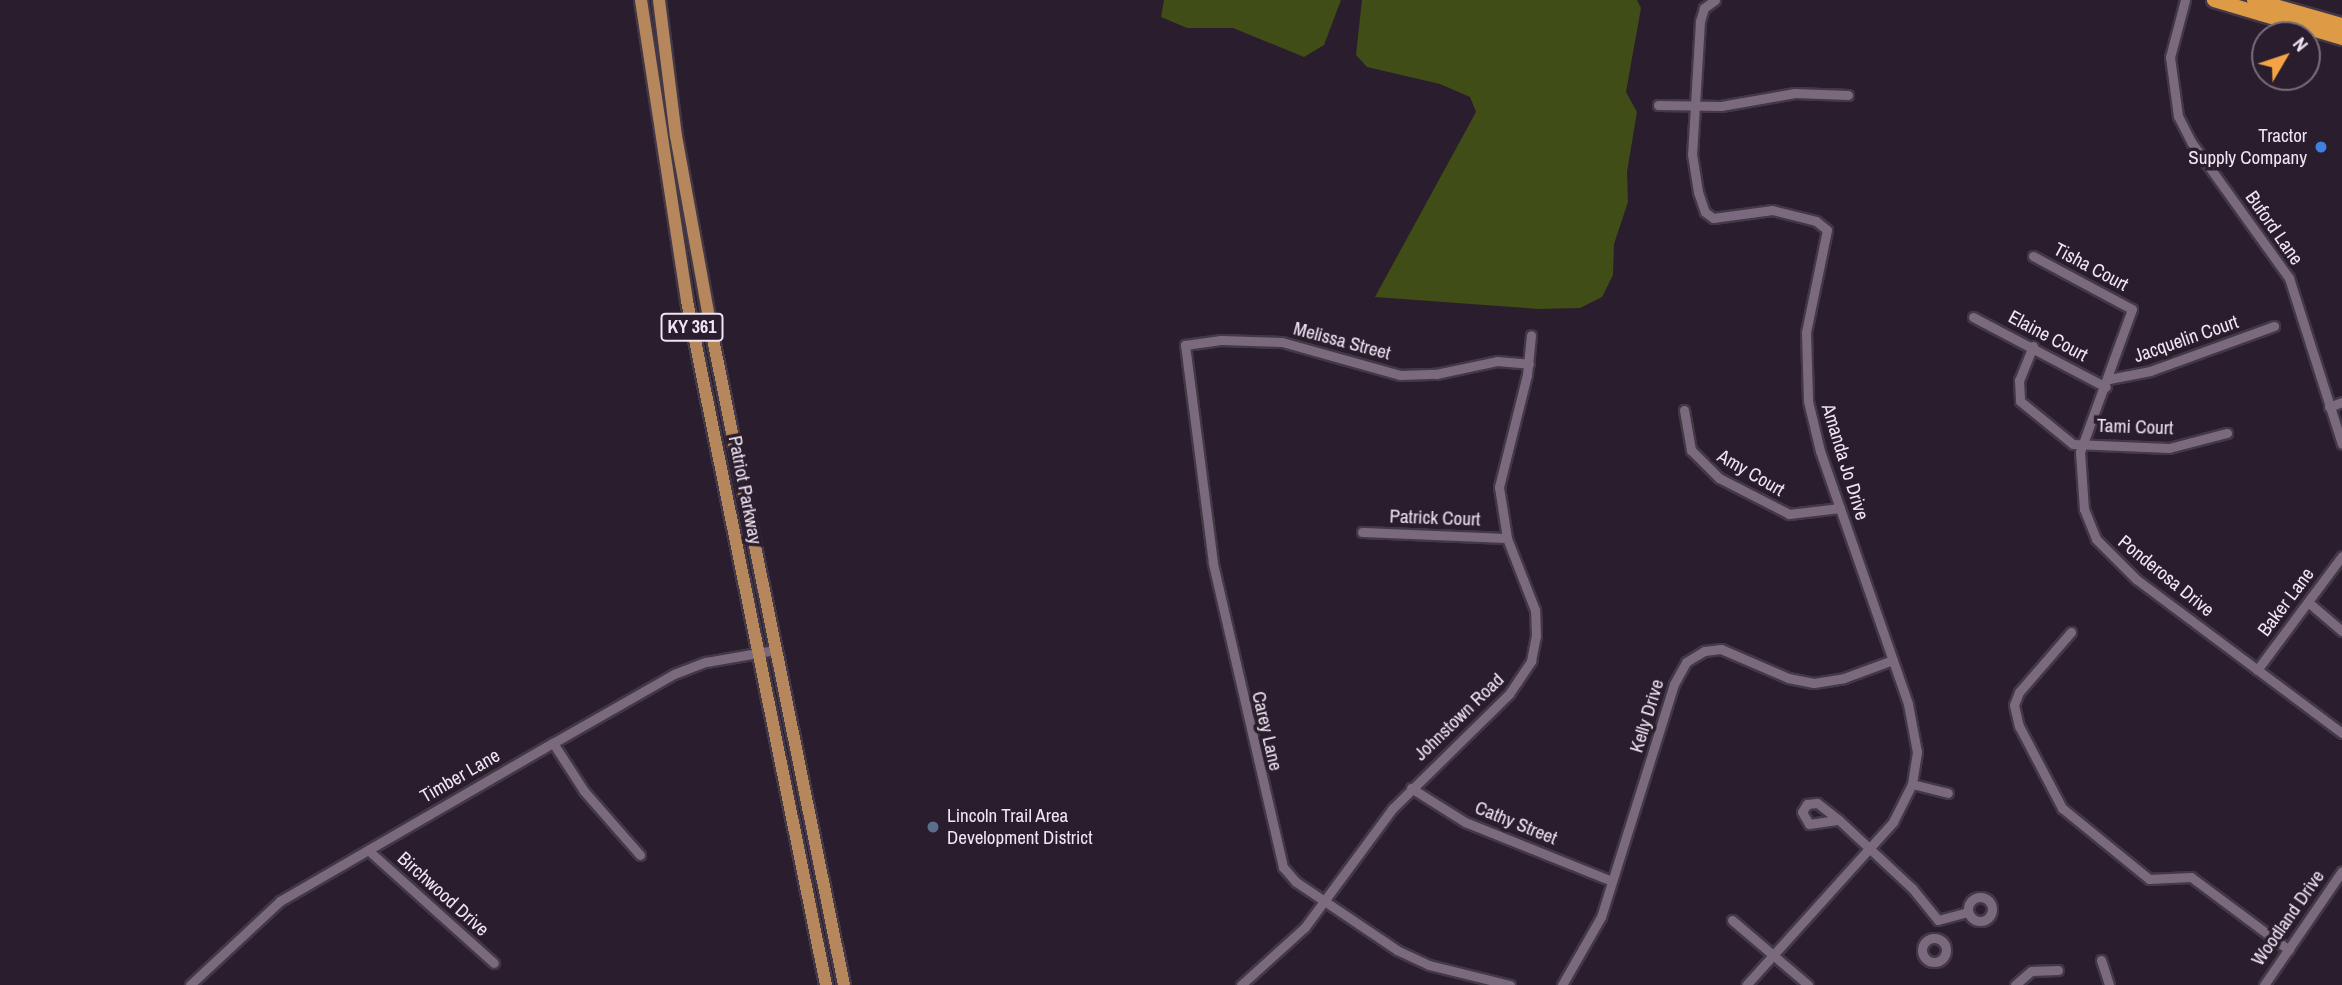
<!DOCTYPE html>
<style>
body{margin:0}
#map{position:relative;width:2342px;height:985px;overflow:hidden;background:#2a1d2d;font-family:"Archivo Narrow",sans-serif}
div>[style]{position:absolute}
.green>*{inset:0;background:#404d16}
.roads{filter:drop-shadow(2px 0 #433845) drop-shadow(-2px 0 #433845) drop-shadow(0 2px #433845) drop-shadow(0 -2px #433845)}
.minor>*{height:9px;margin:-4.5px;padding:0 4.5px;transform-origin:4.5px;border-radius:4.5px;background:#7b6a7e}
.minor>.ring{margin:-4.5px;padding:0;box-sizing:content-box;background:none;border:9px solid #7b6a7e;border-radius:50%}
.major>*{height:12px;margin:-6px;padding:0 6px;transform-origin:6px;border-radius:6px;background:#b6875c}
.highway>*{height:14px;margin:-7px;padding:0 7px;transform-origin:7px;border-radius:7px;background:#de9b45}
.dots>*{width:19px;height:19px;translate:-50% -50%;box-sizing:border-box;border:4px solid #2a1d2d;border-radius:50%}
span{translate:-50% -50%;white-space:nowrap;text-align:center;line-height:1.15;-webkit-text-stroke:7px #2a1d2d;paint-order:stroke}
.shield-label span{padding:2px 5px;background:#2a1d2d;border:2px solid;border-radius:5px;-webkit-text-stroke-width:0}
.shield-label{font-size:18px;color:#f0e6f1;font-weight:700}
.poi-label{font-size:19px;color:#f0e6f1}
.right{translate:-100% -50%;text-align:right}
.left{translate:0 -50%;text-align:left}
.street-label{font-size:19px;color:#f0e6f1}
.north{position:absolute;left:2251px;top:21px;width:70px;height:70px;box-sizing:border-box;background:#2a1d2d;border:2px solid #796d7b;border-radius:50%;rotate:51deg;font-size:19px;font-weight:700;line-height:28px;text-align:center;color:#f0e6f1}
.north::after{content:'';display:block;margin:auto;width:24px;height:32px;background:#f4a444;clip-path:polygon(50% 0,100% 100%,50% 72%,0 100%)}
</style>
<div id="map">
<div class="green">
<div style="clip-path:polygon(1164px 0,1341px 0,1324px 45px,1304px 57px,1233px 28px,1187px 28px,1161px 17px)"></div>
<div style="clip-path:polygon(1362px 0,1637px 0,1641px 8px,1626px 92px,1637px 112px,1627px 172px,1628px 202px,1614px 244px,1613px 275px,1602px 297px,1580px 308px,1538px 309px,1375px 297px,1476px 112px,1470px 97px,1440px 84px,1367px 67px,1356px 55px)"></div>
</div>
<div class="roads">
<div class="minor">
<div style="left:1715px;top:0;width:14px;rotate:144deg"></div>
<div style="left:1704px;top:8px;width:14px;rotate:107deg"></div>
<div style="left:1700px;top:21px;width:133px;rotate:93.4deg"></div>
<div style="left:1692px;top:154px;width:38px;rotate:81deg"></div>
<div style="left:1698px;top:192px;width:21px;rotate:71deg"></div>
<div style="left:1705px;top:212px;width:10px;rotate:37deg"></div>
<div style="left:1713px;top:218px;width:60px;rotate:-7.7deg"></div>
<div style="left:1772px;top:210px;width:45px;rotate:14deg"></div>
<div style="left:1816px;top:221px;width:14px;rotate:39deg"></div>
<div style="left:1827px;top:230px;width:104px;rotate:101.6deg"></div>
<div style="left:1806px;top:332px;width:69px;rotate:88.3deg"></div>
<div style="left:1808px;top:401px;width:51px;rotate:76.5deg"></div>
<div style="left:1820px;top:451px;width:268px;rotate:70.8deg"></div>
<div style="left:1908px;top:704px;width:49px;rotate:79.4deg"></div>
<div style="left:1917px;top:752px;width:32px;rotate:99deg"></div>
<div style="left:1912px;top:784px;width:42px;rotate:116.6deg"></div>
<div style="left:1893px;top:822px;width:219px;rotate:132deg"></div>
<div style="left:2185px;top:0;width:59px;rotate:104.7deg"></div>
<div style="left:2170px;top:57px;width:60px;rotate:82.3deg"></div>
<div style="left:2178px;top:116px;width:30px;rotate:63deg"></div>
<div style="left:2192px;top:143px;width:166px;rotate:54.3deg"></div>
<div style="left:2289px;top:278px;width:174px;rotate:72.3deg"></div>
<div style="left:1658px;top:105px;width:63px;rotate:0.9deg"></div>
<div style="left:1721px;top:106px;width:75px;rotate:-10deg"></div>
<div style="left:1795px;top:93px;width:53px;rotate:2.2deg"></div>
<div style="left:2033px;top:256px;width:112px;rotate:28.2deg"></div>
<div style="left:2132px;top:309px;width:152px;rotate:110deg"></div>
<div style="left:2080px;top:452px;width:57px;rotate:86deg"></div>
<div style="left:2084px;top:509px;width:32px;rotate:68deg"></div>
<div style="left:2096px;top:539px;width:57px;rotate:45deg"></div>
<div style="left:2136px;top:579px;width:257px;rotate:36.8deg"></div>
<div style="left:1973px;top:317px;width:150px;rotate:27.8deg"></div>
<div style="left:2033px;top:346px;width:37px;rotate:112deg"></div>
<div style="left:2019px;top:380px;width:21px;rotate:87deg"></div>
<div style="left:2020px;top:401px;width:68px;rotate:39.1deg"></div>
<div style="left:2073px;top:444px;width:96px;rotate:2.4deg"></div>
<div style="left:2169px;top:448px;width:60px;rotate:-14.5deg"></div>
<div style="left:2109px;top:379px;width:42px;rotate:-11deg"></div>
<div style="left:2150px;top:371px;width:132px;rotate:-19.9deg"></div>
<div style="left:2329px;top:407px;width:14px;rotate:-21deg"></div>
<div style="left:1684px;top:410px;width:41px;rotate:80.1deg"></div>
<div style="left:1691px;top:450px;width:40px;rotate:45deg"></div>
<div style="left:1719px;top:478px;width:79px;rotate:27.2deg"></div>
<div style="left:1789px;top:514px;width:51px;rotate:-6.7deg"></div>
<div style="left:1362px;top:532px;width:145px;rotate:2.4deg"></div>
<div style="left:2308px;top:602px;width:45px;rotate:40.5deg"></div>
<div style="left:2071px;top:632px;width:79px;rotate:130.9deg"></div>
<div style="left:2019px;top:692px;width:14px;rotate:111deg"></div>
<div style="left:2014px;top:705px;width:22px;rotate:77deg"></div>
<div style="left:2019px;top:726px;width:93px;rotate:62.3deg"></div>
<div style="left:2062px;top:808px;width:112px;rotate:39.2deg"></div>
<div style="left:2149px;top:879px;width:42px;rotate:-2.7deg"></div>
<div style="left:2191px;top:877px;width:122px;rotate:36.7deg"></div>
<div style="left:2257px;top:670px;width:142px;rotate:-53.3deg"></div>
<div style="left:553px;top:743px;width:57px;rotate:57.1deg"></div>
<div style="left:584px;top:791px;width:85px;rotate:48.8deg"></div>
<div style="left:1912px;top:784px;width:37px;rotate:14deg"></div>
<div style="left:1411px;top:788px;width:64px;rotate:32.2deg"></div>
<div style="left:1465px;top:822px;width:158px;rotate:21.9deg"></div>
<div style="left:1839px;top:820px;width:28px;rotate:-142deg"></div>
<div style="left:1817px;top:803px;width:10px;rotate:174deg"></div>
<div style="left:1807px;top:804px;width:9px;rotate:122deg"></div>
<div style="left:1802px;top:812px;width:14px;rotate:60deg"></div>
<div style="left:1809px;top:824px;width:30px;rotate:-8deg"></div>
<div style="left:1839px;top:820px;width:100px;rotate:43deg"></div>
<div style="left:1912px;top:888px;width:41px;rotate:50.9deg"></div>
<div style="left:368px;top:850px;width:169px;rotate:41.9deg"></div>
<div class="ring" style="left:1968px;top:897px;width:15px;height:15px"></div>
<div style="left:1732px;top:920px;width:100px;rotate:40.5deg"></div>
<div style="left:1938px;top:920px;width:31px;rotate:-15deg"></div>
<div class="ring" style="left:1922px;top:938px;width:15px;height:15px"></div>
<div style="left:2101px;top:960px;width:26px;rotate:72deg"></div>
<div style="left:190px;top:985px;width:123px;rotate:-43deg"></div>
<div style="left:280px;top:901px;width:315px;rotate:-30.1deg"></div>
<div style="left:553px;top:743px;width:139px;rotate:-29.7deg"></div>
<div style="left:674px;top:674px;width:34px;rotate:-21deg"></div>
<div style="left:706px;top:662px;width:70px;rotate:-9.9deg"></div>
<div style="left:1241px;top:985px;width:86px;rotate:-42.2deg"></div>
<div style="left:1305px;top:927px;width:147px;rotate:-53.6deg"></div>
<div style="left:1392px;top:809px;width:164px;rotate:-44.5deg"></div>
<div style="left:1509px;top:694px;width:40px;rotate:-56deg"></div>
<div style="left:1531px;top:661px;width:25px;rotate:-79deg"></div>
<div style="left:1536px;top:636px;width:26px;rotate:-92deg"></div>
<div style="left:1535px;top:610px;width:77px;rotate:-111.3deg"></div>
<div style="left:1507px;top:538px;width:52px;rotate:-98.9deg"></div>
<div style="left:1499px;top:487px;width:115px;rotate:-76deg"></div>
<div style="left:1527px;top:375px;width:40px;rotate:-84.3deg"></div>
<div style="left:1510px;top:985px;width:83px;rotate:-166.1deg"></div>
<div style="left:1429px;top:965px;width:35px;rotate:-155deg"></div>
<div style="left:1397px;top:950px;width:122px;rotate:-146deg"></div>
<div style="left:1296px;top:882px;width:20px;rotate:-131deg"></div>
<div style="left:1283px;top:867px;width:312px;rotate:-103deg"></div>
<div style="left:1213px;top:563px;width:220px;rotate:-97.3deg"></div>
<div style="left:1185px;top:345px;width:36px;rotate:-8deg"></div>
<div style="left:1221px;top:340px;width:61px;rotate:1.9deg"></div>
<div style="left:1282px;top:342px;width:123px;rotate:15.6deg"></div>
<div style="left:1400px;top:375px;width:36px;rotate:-2deg"></div>
<div style="left:1436px;top:374px;width:62px;rotate:-12deg"></div>
<div style="left:1497px;top:361px;width:32px;rotate:5deg"></div>
<div style="left:1562px;top:985px;width:78px;rotate:-60.2deg"></div>
<div style="left:1601px;top:917px;width:244px;rotate:-72.6deg"></div>
<div style="left:1674px;top:684px;width:25px;rotate:-61deg"></div>
<div style="left:1686px;top:662px;width:21px;rotate:-31deg"></div>
<div style="left:1704px;top:651px;width:17px;rotate:-7deg"></div>
<div style="left:1721px;top:649px;width:73px;rotate:23.4deg"></div>
<div style="left:1788px;top:678px;width:26px;rotate:11deg"></div>
<div style="left:1814px;top:683px;width:30px;rotate:-9deg"></div>
<div style="left:1844px;top:678px;width:52px;rotate:-20.2deg"></div>
<div style="left:2015px;top:985px;width:21px;rotate:-41deg"></div>
<div style="left:2031px;top:971px;width:27px;rotate:-2deg"></div>
<div style="left:2264px;top:985px;width:138px;rotate:-55.6deg"></div>
</div>
<div class="major">
<div style="left:641px;top:0;width:304px;rotate:81.3deg"></div>
<div style="left:687px;top:301px;width:698px;rotate:78.51deg"></div>
<div style="left:659px;top:0;width:137px;rotate:82.9deg"></div>
<div style="left:676px;top:136px;width:191px;rotate:79.7deg"></div>
<div style="left:710px;top:324px;width:674px;rotate:78.54deg"></div>
</div>
<div class="highway">
<div style="left:2214px;top:0;width:134px;rotate:16.5deg"></div>
<div style="left:2254px;top:0;width:91px;rotate:15.9deg"></div>
</div>
</div>
<div class="dots">
<div style="left:2321px;top:147px;background:#3f7fe0"></div>
<div style="left:933px;top:827px;background:#5c6f8a"></div>
</div>
<div class="shield-label">
<span style="left:692px;top:327px">KY 361</span>
</div>
<div class="poi-label">
<span class="right" style="left:2307px;top:147px">Tractor<br>Supply Company</span>
<span class="left" style="left:947px;top:827px">Lincoln Trail Area<br>Development District</span>
</div>
<div class="street-label">
<span style="left:2274px;top:228px;rotate:55deg">Buford Lane</span>
<span style="left:2091px;top:267px;rotate:28deg">Tisha Court</span>
<span style="left:2048px;top:336px;rotate:28deg">Elaine Court</span>
<span style="left:2186px;top:339px;rotate:-19deg">Jacquelin Court</span>
<span style="left:1342px;top:341px;rotate:15deg">Melissa Street</span>
<span style="left:2135px;top:427px;rotate:2deg">Tami Court</span>
<span style="left:1845px;top:462px;rotate:73deg">Amanda Jo Drive</span>
<span style="left:1751px;top:473px;rotate:30deg">Amy Court</span>
<span style="left:745px;top:490px;rotate:79deg">Patriot Parkway</span>
<span style="left:1435px;top:518px;rotate:2deg">Patrick Court</span>
<span style="left:2166px;top:576px;rotate:39deg">Ponderosa Drive</span>
<span style="left:2286px;top:602px;rotate:-53deg">Baker Lane</span>
<span style="left:1647px;top:716px;rotate:-73deg">Kelly Drive</span>
<span style="left:1459px;top:717px;rotate:-44deg">Johnstown Road</span>
<span style="left:1267px;top:731px;rotate:77deg">Carey Lane</span>
<span style="left:460px;top:776px;rotate:-30deg">Timber Lane</span>
<span style="left:1516px;top:823px;rotate:22deg">Cathy Street</span>
<span style="left:443px;top:894px;rotate:42deg">Birchwood Drive</span>
<span style="left:2288px;top:918px;rotate:-55deg">Woodland Drive</span>
</div>
<div class="north">N</div>
</div>
